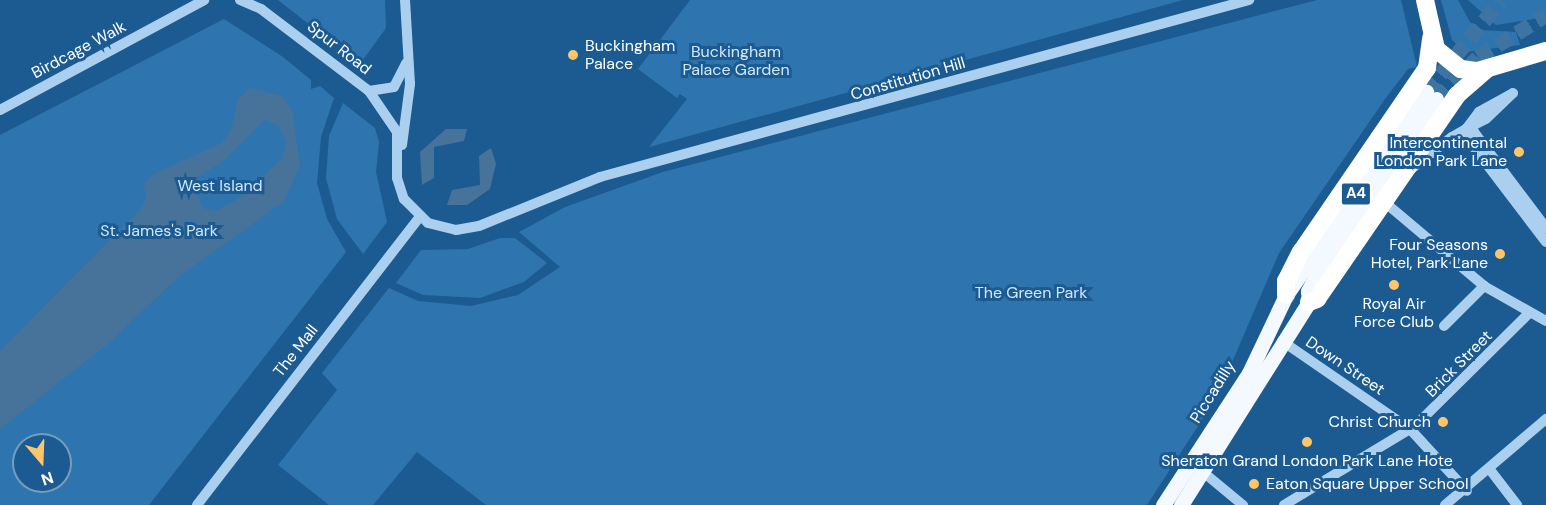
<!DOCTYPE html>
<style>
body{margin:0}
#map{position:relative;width:1546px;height:505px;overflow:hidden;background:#1b5b91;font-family:"DM Sans",sans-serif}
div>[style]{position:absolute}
.green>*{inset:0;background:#2e75af}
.water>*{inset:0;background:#47739a}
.major-tunnel>*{height:15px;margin-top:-7.5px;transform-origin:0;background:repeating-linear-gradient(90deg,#3d74a2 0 15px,transparent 0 23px)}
.minor>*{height:10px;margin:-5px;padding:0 5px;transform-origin:5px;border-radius:5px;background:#abd0ef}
.major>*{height:15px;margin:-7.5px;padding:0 7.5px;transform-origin:7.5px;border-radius:7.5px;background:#f3f9ff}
.highway>*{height:18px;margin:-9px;padding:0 9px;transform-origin:9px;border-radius:9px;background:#fff}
.dots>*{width:16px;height:16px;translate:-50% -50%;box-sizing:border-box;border:3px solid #1b5b91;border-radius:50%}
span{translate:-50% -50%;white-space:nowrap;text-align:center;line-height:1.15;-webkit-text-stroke:6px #1b5b91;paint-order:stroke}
.shield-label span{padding:2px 4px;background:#1b5b91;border:2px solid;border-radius:4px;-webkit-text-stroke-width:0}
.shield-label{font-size:15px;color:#fff;font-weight:700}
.poi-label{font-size:16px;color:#fff}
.left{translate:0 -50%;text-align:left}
.right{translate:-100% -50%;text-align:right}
.street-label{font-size:16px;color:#fff}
.park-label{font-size:16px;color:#d1e8fa}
.north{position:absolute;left:12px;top:433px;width:60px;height:60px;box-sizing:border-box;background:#1b5b91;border:2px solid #769dbd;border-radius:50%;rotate:161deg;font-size:16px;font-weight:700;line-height:24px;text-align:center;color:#fff}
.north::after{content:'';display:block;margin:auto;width:21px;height:27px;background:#ffc569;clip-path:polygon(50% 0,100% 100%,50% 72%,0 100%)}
</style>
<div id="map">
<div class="green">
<div style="clip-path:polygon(278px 0,385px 0,386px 28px,360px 64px)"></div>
<div style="clip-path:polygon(690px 0,1183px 0,649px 147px,687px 99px,680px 94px,677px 98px,638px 69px)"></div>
<div style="clip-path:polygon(1317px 0,1401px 0,1417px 67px,1408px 69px,1385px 99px,1279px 253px,1218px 395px,1147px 505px,486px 505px,417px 452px,373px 505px,329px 505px,278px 465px,337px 390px,322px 373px,389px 288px,418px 301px,471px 306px,518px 295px,560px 267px,519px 232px,565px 207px,663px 172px)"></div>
<div style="clip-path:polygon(1441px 0,1458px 0,1470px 22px,1481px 30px,1516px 32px,1520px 45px,1465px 52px,1452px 40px)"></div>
<div style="clip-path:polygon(1468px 0,1546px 0,1546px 17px,1496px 25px)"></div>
<div style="clip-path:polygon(evenodd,224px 19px,283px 57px,311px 80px,311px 89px,320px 86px,334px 98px,321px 137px,317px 183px,327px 219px,346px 252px,149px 505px,0 505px,0 135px,224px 19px,24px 445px,60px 445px,60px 481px,24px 481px,24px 445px)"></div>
<div style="clip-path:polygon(343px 103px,375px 128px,379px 142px,376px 172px,387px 222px,363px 254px,337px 219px,326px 178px,329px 136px)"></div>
<div style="clip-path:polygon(500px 238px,515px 238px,547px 263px,524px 282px,480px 298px,423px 295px,396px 283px,421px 250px,468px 249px)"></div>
</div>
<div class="water">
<div style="clip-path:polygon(evenodd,250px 88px,282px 96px,292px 110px,300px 166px,284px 201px,178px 277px,106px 345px,0 429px,0 351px,140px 210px,146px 199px,144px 184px,152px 175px,222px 143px,232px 128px,238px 99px,250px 88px,264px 120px,278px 125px,286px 141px,282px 159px,234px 202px,214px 211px,203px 208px,194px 186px,197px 177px,222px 162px,264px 120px)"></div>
<div style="clip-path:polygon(446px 129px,467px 129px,464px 141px,434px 147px,434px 178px,422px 185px,420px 152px)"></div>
<div style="clip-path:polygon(491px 148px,496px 164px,490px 189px,467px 205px,447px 205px,452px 190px,480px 185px,479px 156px)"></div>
</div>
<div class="major-tunnel">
<div style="left:1426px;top:92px;width:119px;rotate:-50.8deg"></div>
<div style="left:1436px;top:99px;width:59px;rotate:-45deg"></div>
<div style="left:1478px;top:57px;width:80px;rotate:-31.7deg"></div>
</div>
<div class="minor">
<div style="left:240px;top:0;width:23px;rotate:23deg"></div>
<div style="left:261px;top:9px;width:136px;rotate:37.2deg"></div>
<div style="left:369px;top:91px;width:50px;rotate:55.7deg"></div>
<div style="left:397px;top:132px;width:46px;rotate:90deg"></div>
<div style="left:397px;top:178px;width:22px;rotate:72deg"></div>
<div style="left:404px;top:199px;width:34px;rotate:45deg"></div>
<div style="left:428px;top:223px;width:29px;rotate:14deg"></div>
<div style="left:456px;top:230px;width:23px;rotate:-10deg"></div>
<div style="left:479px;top:226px;width:131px;rotate:-22deg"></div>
<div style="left:600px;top:177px;width:673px;rotate:-15.26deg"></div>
<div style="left:369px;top:91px;width:25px;rotate:-9deg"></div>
<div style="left:394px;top:87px;width:27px;rotate:-63deg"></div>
<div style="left:0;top:110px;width:232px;rotate:-28.3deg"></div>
<div style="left:1466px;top:129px;width:9px;rotate:21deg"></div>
<div style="left:1474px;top:132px;width:120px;rotate:53.1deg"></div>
<div style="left:402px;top:145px;width:62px;rotate:-82.5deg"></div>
<div style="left:410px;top:84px;width:84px;rotate:-93.4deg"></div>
<div style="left:1411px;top:169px;width:52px;rotate:-38deg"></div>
<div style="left:1452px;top:137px;width:16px;rotate:-30deg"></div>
<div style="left:1466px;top:129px;width:22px;rotate:-27deg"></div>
<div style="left:1486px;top:119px;width:37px;rotate:-44deg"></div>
<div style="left:1513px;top:93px;width:39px;rotate:151deg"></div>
<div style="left:1479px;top:112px;width:21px;rotate:127deg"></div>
<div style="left:1466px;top:129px;width:8px;rotate:90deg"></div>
<div style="left:1466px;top:137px;width:132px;rotate:52.7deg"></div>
<div style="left:1382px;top:200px;width:133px;rotate:40.1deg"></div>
<div style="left:1484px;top:286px;width:71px;rotate:29.4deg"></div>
<div style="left:1444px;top:326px;width:57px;rotate:-45deg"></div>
<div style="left:1282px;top:341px;width:155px;rotate:34.5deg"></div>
<div style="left:1410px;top:429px;width:84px;rotate:47.4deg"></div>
<div style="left:1197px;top:467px;width:60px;rotate:39.6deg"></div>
<div style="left:1491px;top:471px;width:43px;rotate:52.6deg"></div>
<div style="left:197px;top:505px;width:365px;rotate:-52.3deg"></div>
<div style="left:1284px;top:505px;width:153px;rotate:-31.1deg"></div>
<div style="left:1415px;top:426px;width:159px;rotate:-44.7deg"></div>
<div style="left:1445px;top:505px;width:133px;rotate:-40.4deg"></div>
</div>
<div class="major">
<div style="left:1163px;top:505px;width:158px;rotate:-56.9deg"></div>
<div style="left:1249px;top:373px;width:86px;rotate:-64.6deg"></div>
<div style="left:1286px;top:295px;width:247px;rotate:-55.4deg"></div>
<div style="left:1181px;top:505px;width:240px;rotate:-57.8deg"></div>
<div style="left:1309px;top:302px;width:11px;rotate:-95deg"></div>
<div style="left:1308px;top:291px;width:26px;rotate:-62deg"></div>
<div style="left:1320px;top:268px;width:205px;rotate:-55.5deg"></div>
</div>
<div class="highway">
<div style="left:1425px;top:0;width:50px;rotate:77.3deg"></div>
<div style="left:1436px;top:49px;width:32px;rotate:39deg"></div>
<div style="left:1461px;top:69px;width:17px;rotate:7deg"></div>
<div style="left:1478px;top:71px;width:71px;rotate:-16.4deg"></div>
<div style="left:1286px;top:295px;width:14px;rotate:-90deg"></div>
<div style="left:1286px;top:281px;width:33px;rotate:-63deg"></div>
<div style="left:1301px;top:252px;width:223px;rotate:-55.6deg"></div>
<div style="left:1427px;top:68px;width:30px;rotate:-82deg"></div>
<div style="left:1309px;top:302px;width:9px;rotate:-21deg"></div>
<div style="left:1317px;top:299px;width:247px;rotate:-55.5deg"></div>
<div style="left:1457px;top:95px;width:40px;rotate:-41deg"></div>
</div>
<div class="dots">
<div style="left:573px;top:55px;background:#ffc569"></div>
<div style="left:1519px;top:152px;background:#ffc569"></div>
<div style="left:1500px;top:254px;background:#ffc569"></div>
<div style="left:1394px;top:285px;background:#ffc569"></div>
<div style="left:1443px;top:422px;background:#ffc569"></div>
<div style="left:1307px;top:442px;background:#ffc569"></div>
<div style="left:1254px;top:484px;background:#ffc569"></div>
</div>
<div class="shield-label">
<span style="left:1356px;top:194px">A4</span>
</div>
<div class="poi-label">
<span class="left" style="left:585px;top:55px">Buckingham<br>Palace</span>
<span class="right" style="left:1507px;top:152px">Intercontinental<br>London Park Lane</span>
<span class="right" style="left:1488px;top:254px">Four Seasons<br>Hotel, Park Lane</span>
<span style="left:1394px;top:313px">Royal Air<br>Force Club</span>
<span class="right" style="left:1431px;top:422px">Christ Church</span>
<span style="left:1307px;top:461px">Sheraton Grand London Park Lane Hote</span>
<span class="left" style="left:1266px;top:484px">Eaton Square Upper School</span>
</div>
<div class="street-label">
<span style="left:339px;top:48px;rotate:38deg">Spur Road</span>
<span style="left:79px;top:50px;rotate:-28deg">Birdcage Walk</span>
<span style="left:908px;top:79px;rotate:-16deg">Constitution Hill</span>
<span style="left:296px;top:351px;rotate:-52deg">The Mall</span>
<span style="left:1459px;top:364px;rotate:-45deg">Brick Street</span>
<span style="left:1345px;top:366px;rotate:34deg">Down Street</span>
<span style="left:1213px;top:392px;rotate:-58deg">Piccadilly</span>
</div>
<div class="park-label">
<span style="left:736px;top:61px">Buckingham<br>Palace Garden</span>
<span style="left:220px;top:186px">West Island</span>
<span style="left:159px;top:231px">St. James's Park</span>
<span style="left:1031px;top:293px">The Green Park</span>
</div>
<div class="north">N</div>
</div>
